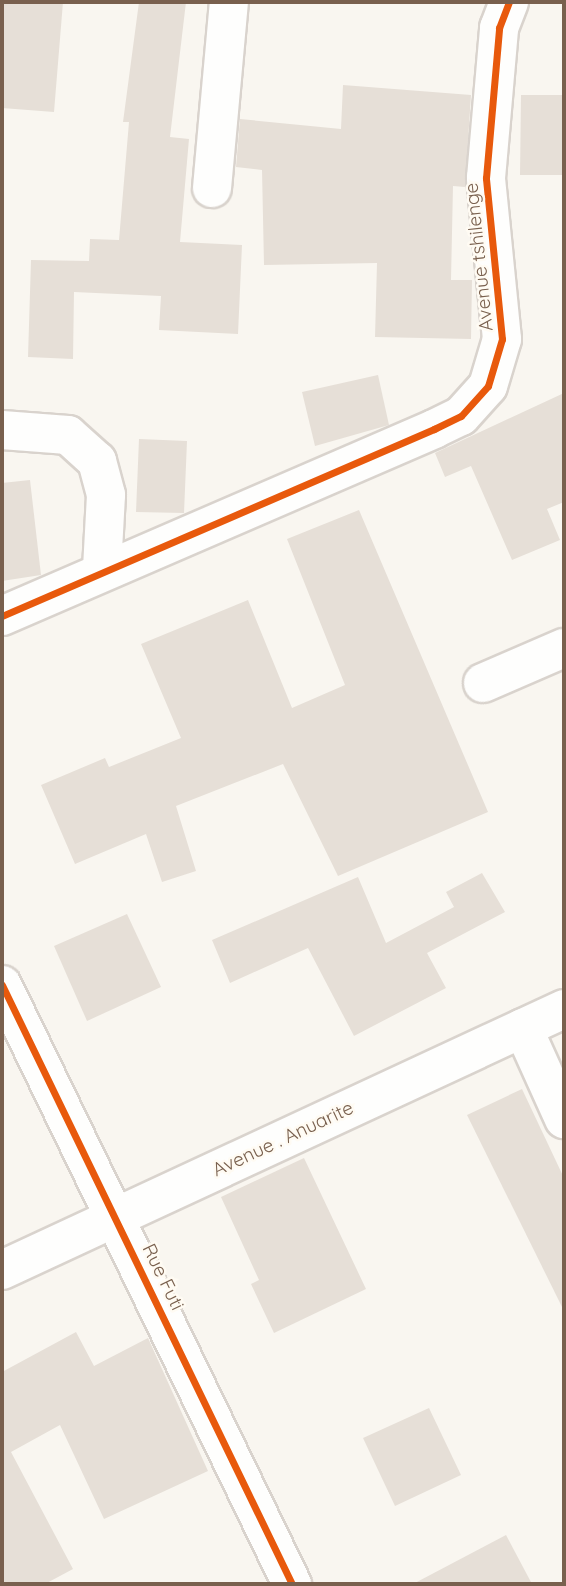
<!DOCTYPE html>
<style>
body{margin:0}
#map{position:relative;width:566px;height:1586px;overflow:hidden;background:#f9f6f0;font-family:Quicksand,sans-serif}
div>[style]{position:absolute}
.building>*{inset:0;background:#e6dfd7}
.roads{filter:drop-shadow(2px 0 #d9d3cd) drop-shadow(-2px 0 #d9d3cd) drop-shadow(0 2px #d9d3cd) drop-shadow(0 -2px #d9d3cd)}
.minor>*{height:38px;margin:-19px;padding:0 19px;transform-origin:19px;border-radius:19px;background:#fefefd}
.cycleway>*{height:7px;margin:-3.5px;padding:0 3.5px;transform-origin:3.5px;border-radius:3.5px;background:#e8590c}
span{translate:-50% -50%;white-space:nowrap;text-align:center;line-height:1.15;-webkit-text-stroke:5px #fffbf3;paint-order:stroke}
.street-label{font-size:19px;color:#79604e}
.frame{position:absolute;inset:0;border:4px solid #79604e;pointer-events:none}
</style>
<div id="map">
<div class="building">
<div style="clip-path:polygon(2px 2px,63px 2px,54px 112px,2px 108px)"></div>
<div style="clip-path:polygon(139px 2px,186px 2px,170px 137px,189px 139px,180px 242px,242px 245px,238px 334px,159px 330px,161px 296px,74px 292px,73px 359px,28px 357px,31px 260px,89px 261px,90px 239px,119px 240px,129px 122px,123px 122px)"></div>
<div style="clip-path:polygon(343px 85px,471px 95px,465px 187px,453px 186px,451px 280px,472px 280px,471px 339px,375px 337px,377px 263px,264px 265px,262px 170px,236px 167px,240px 119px,341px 129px)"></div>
<div style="clip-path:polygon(521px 95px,564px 95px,564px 175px,520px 175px)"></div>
<div style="clip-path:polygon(378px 375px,389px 425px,315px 446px,302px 392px)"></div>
<div style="clip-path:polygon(564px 393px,564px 502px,547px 509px,560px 540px,512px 560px,471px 466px,445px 477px,435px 453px)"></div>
<div style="clip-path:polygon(139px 439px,187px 441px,184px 513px,136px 512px)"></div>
<div style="clip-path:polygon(30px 480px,41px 575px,2px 581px,2px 483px)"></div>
<div style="clip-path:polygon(359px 510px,488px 812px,338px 876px,283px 764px,176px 806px,196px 871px,162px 882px,146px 834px,75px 864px,41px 785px,105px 758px,109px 767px,181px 738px,141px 644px,248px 600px,292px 708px,345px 685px,287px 539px)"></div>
<div style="clip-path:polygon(482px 873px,505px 912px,427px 953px,446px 988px,354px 1036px,308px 948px,230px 983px,212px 940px,358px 877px,386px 943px,454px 907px,446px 892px)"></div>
<div style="clip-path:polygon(127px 914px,161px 987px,87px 1021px,54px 946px)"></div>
<div style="clip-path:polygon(522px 1089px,564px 1178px,564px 1311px,467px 1115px)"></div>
<div style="clip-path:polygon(304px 1158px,366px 1289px,274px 1333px,251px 1284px,259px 1280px,221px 1197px)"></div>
<div style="clip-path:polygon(76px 1332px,94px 1366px,148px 1338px,208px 1471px,104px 1519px,60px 1425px,11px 1452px,73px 1569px,45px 1584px,2px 1584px,2px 1372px)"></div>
<div style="clip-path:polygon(429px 1408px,461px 1475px,395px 1506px,363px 1438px)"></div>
<div style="clip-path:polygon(506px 1535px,532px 1584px,413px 1584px)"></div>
</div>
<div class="roads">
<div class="minor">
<div style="left:212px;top:188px;width:187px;rotate:-84.8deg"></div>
<div style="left:2px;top:430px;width:66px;rotate:4.3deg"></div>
<div style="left:68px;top:435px;width:39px;rotate:42deg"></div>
<div style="left:97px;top:461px;width:35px;rotate:75deg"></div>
<div style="left:106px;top:495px;width:75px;rotate:93.1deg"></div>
<div style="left:2px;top:616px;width:471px;rotate:-23.4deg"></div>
<div style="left:434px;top:429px;width:30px;rotate:-26deg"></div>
<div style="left:461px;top:416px;width:40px;rotate:-48deg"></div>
<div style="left:488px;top:386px;width:49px;rotate:-73.4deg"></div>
<div style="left:502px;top:339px;width:162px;rotate:-95.7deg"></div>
<div style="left:486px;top:178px;width:151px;rotate:-85deg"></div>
<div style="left:499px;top:28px;width:28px;rotate:-69deg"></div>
<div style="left:483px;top:683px;width:88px;rotate:-23.4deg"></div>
<div style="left:2px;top:985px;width:666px;rotate:64.17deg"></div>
<div style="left:523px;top:1028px;width:100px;rotate:65.7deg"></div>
<div style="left:2px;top:1270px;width:620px;rotate:-24.91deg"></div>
</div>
</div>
<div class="cycleway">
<div style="left:2px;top:616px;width:471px;rotate:-23.4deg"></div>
<div style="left:434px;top:429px;width:30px;rotate:-26deg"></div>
<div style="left:461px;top:416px;width:40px;rotate:-48deg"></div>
<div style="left:488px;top:386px;width:49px;rotate:-73.4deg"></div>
<div style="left:502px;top:339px;width:162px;rotate:-95.7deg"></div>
<div style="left:486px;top:178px;width:151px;rotate:-85deg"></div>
<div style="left:499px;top:28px;width:28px;rotate:-69deg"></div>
<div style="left:2px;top:985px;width:666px;rotate:64.17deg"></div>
</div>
<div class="street-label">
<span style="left:479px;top:257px;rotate:-96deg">Avenue tshilenge</span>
<span style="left:283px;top:1139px;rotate:-25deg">Avenue . Anuarite</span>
<span style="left:163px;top:1277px;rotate:64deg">Rue Futi</span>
</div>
<div class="frame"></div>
</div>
